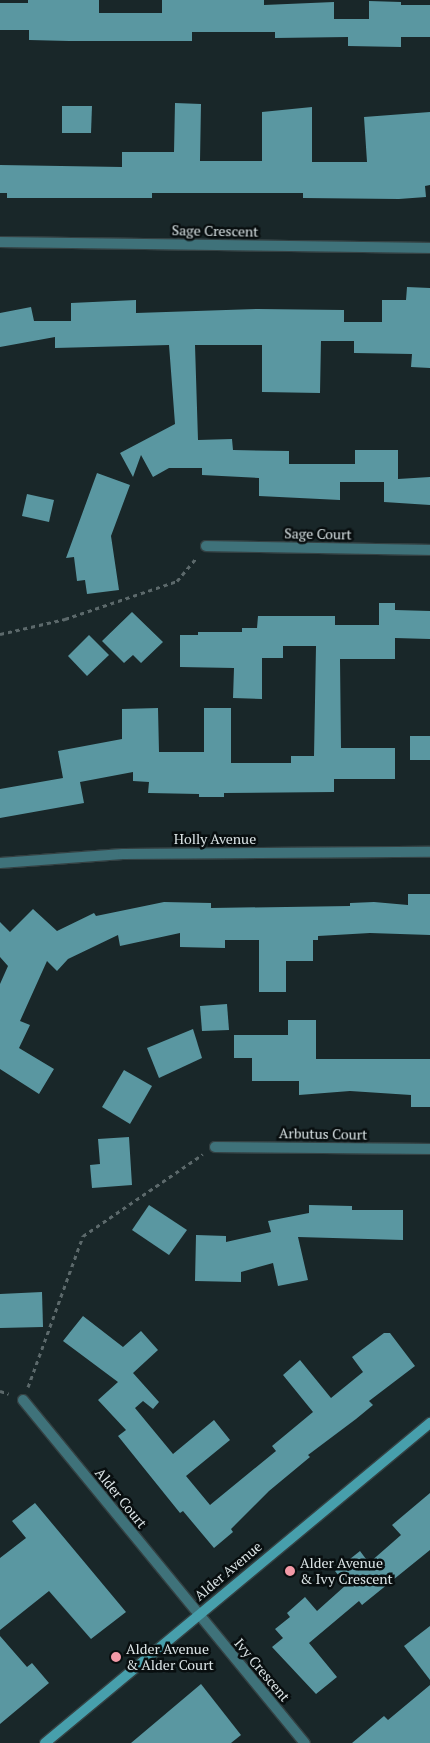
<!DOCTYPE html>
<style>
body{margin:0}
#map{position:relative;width:430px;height:1743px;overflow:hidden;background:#192729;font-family:"PT Serif",serif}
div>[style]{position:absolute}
.building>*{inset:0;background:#5a97a1}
.path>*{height:3px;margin-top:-1.5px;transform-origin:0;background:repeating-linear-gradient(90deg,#5c696b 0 4px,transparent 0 8px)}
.roads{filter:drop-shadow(1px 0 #344143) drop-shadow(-1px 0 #344143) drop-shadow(0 1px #344143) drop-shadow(0 -1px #344143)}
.street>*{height:10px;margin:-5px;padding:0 5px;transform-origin:5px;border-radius:5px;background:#3f727a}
.secondary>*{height:10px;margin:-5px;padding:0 5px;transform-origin:5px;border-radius:5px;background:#479fac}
.dots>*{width:14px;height:14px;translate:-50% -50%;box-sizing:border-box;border:2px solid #080e0f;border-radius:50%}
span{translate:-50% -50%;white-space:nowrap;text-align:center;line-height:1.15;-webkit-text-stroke:5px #080e0f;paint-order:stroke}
.street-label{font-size:14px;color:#dbe4e6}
.poi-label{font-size:14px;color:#dbe4e6}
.left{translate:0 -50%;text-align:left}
</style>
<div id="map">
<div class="building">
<div style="clip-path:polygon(28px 0,99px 0,99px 13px,162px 13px,162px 0,264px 0,264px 5px,334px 2px,334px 19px,369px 19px,369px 1px,401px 2px,401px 5px,430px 5px,430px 37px,401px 37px,401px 47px,348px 46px,348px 37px,275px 38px,275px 32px,192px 32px,192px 41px,69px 41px,29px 40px,29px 30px,0 30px,0 3px,28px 3px)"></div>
<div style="clip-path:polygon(175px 103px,201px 104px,200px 161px,262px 161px,262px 112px,312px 107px,312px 162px,367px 162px,364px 117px,430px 112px,430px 185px,425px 186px,426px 197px,399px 199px,303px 198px,303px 193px,152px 193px,152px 198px,7px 198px,7px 193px,0 193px,0 165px,122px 167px,122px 152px,174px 152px)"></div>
<div style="clip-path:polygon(62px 106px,92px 106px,91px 133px,62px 133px)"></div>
<div style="clip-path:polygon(407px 287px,430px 288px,430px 368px,411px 367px,412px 354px,354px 353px,354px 341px,321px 341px,320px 393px,262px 392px,262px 345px,195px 345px,198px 440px,232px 439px,233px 450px,289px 451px,289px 464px,355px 464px,355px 450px,398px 450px,398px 479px,430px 477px,430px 505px,384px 502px,384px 482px,340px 482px,340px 500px,259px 496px,259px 478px,202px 475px,202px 468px,169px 468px,153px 477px,141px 455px,133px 477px,120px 453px,175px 424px,169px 345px,55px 348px,55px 337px,0 347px,0 313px,31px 307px,34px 321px,71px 321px,71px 303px,136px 300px,136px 313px,257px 309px,344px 310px,344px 322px,382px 322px,382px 300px,406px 300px)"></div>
<div style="clip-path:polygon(97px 473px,130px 485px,111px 536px,119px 590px,87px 594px,85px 580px,77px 581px,74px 557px,66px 558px)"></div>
<div style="clip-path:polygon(27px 494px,54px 500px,49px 522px,22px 516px)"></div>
<div style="clip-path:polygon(379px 603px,395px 603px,395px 610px,430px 611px,430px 639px,395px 638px,395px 659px,340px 659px,341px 748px,395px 748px,395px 779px,334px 779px,334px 792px,224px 793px,224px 797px,199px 797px,199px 794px,148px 793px,149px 782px,133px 781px,133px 772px,80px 782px,84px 803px,0 818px,0 789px,63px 778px,58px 751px,122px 739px,122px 709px,158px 708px,159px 752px,204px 752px,204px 708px,231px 708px,231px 763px,291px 763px,291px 756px,314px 756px,316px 646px,283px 646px,283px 658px,262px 658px,262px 699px,233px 698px,234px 668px,180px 667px,180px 635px,198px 635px,198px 632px,242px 632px,242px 628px,257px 628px,258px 616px,335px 616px,335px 625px,379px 625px)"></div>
<div style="clip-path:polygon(132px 612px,163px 642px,141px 663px,133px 655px,124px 663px,102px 641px)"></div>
<div style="clip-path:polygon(89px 635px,109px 655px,87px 676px,68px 656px)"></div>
<div style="clip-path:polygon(410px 736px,430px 736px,430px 760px,410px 760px)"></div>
<div style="clip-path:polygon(408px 894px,430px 894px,430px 935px,370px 933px,318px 936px,318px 940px,313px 940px,313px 961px,286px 961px,286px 992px,259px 992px,259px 940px,225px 940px,225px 948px,180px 947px,180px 933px,120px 946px,118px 935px,68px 959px,57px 971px,47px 961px,20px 1021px,30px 1025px,19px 1048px,54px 1069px,39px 1094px,0 1069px,0 984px,8px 966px,0 957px,0 922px,10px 932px,33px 909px,57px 931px,94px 913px,96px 916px,164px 902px,211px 903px,211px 908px,350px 906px,350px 903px,374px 902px,408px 905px)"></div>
<div style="clip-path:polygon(227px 1004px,229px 1030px,202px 1031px,200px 1006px)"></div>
<div style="clip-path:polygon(288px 1020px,316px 1020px,316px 1059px,430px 1059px,430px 1107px,411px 1107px,411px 1095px,350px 1091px,299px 1095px,299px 1081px,252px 1081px,252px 1058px,234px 1058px,234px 1035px,288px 1035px)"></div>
<div style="clip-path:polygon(193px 1029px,202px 1058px,159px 1078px,147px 1048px)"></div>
<div style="clip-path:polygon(124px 1070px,152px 1086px,130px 1124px,102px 1107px)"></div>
<div style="clip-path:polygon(129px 1137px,132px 1185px,92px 1188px,90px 1165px,100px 1164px,98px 1139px)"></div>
<div style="clip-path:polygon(149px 1205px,187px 1230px,169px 1255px,132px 1230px)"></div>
<div style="clip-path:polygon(309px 1205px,352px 1206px,352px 1210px,403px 1210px,403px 1240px,298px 1237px,308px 1280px,278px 1286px,273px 1263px,241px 1272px,241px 1282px,195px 1281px,196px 1235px,226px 1236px,226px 1242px,271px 1232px,268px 1221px,309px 1213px)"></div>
<div style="clip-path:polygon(42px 1292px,43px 1327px,0 1328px,0 1294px)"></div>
<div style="clip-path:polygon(83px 1316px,123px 1347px,141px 1331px,158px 1350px,133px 1373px,159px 1402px,153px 1409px,143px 1401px,135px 1408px,173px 1454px,214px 1420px,230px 1440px,186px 1476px,210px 1505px,276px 1451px,272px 1446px,313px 1412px,283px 1375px,300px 1360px,331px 1398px,363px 1372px,352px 1357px,384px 1333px,390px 1333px,415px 1366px,369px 1401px,373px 1405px,356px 1419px,308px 1455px,310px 1457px,269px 1491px,231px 1529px,233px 1532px,214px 1548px,183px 1511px,180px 1513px,118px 1436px,126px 1430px,98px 1400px,118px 1382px,63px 1341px)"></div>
<div style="clip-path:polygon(430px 1493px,430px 1550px,362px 1605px,359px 1601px,309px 1643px,337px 1677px,316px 1694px,272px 1647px,283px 1638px,275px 1629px,290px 1617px,287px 1613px,305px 1597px,317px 1611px,346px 1585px,335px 1571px,360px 1551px,369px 1563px,401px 1535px,392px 1525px)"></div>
<div style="clip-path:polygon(35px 1503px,126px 1612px,91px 1639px,49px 1591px,0 1630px,0 1558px,26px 1538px,12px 1521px)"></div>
<div style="clip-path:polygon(430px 1626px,430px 1680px,404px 1646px)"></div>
<div style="clip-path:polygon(0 1636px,27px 1667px,32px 1663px,49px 1683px,0 1724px)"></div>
<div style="clip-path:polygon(201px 1684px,241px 1735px,231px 1743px,131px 1743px)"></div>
<div style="clip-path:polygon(430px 1685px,430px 1743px,352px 1743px,384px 1716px,388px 1720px)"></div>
</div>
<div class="path">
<div style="left:0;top:634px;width:67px;rotate:-13deg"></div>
<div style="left:65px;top:619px;width:118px;rotate:-18.7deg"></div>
<div style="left:177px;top:581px;width:30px;rotate:-50deg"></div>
<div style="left:28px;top:1387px;width:161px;rotate:-70deg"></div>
<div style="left:83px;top:1236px;width:145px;rotate:-34.3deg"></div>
<div style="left:0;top:1391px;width:9px;rotate:18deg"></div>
</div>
<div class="roads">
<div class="street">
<div style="left:0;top:242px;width:430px;rotate:0.8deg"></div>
<div style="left:206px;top:546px;width:224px;rotate:1deg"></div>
<div style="left:0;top:863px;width:123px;rotate:-4.2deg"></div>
<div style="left:123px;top:854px;width:307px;rotate:-0.4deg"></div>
<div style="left:215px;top:1147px;width:215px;rotate:0.5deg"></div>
<div style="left:23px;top:1400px;width:444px;rotate:50.6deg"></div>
</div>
<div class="secondary">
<div style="left:45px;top:1743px;width:501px;rotate:-39.73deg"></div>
</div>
</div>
<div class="dots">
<div style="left:290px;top:1571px;background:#f39aa7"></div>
<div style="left:116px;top:1657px;background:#f39aa7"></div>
</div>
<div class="street-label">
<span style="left:215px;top:231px;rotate:1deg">Sage Crescent</span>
<span style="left:318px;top:534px;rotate:1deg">Sage Court</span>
<span style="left:215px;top:839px">Holly Avenue</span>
<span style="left:323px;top:1134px;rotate:1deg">Arbutus Court</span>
<span style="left:121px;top:1498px;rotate:51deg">Alder Court</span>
<span style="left:228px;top:1571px;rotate:-40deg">Alder Avenue</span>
<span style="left:262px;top:1670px;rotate:50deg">Ivy Crescent</span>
</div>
<div class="poi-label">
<span class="left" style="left:300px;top:1571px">Alder Avenue<br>&amp; Ivy Crescent</span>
<span class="left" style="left:126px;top:1657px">Alder Avenue<br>&amp; Alder Court</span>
</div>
</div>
